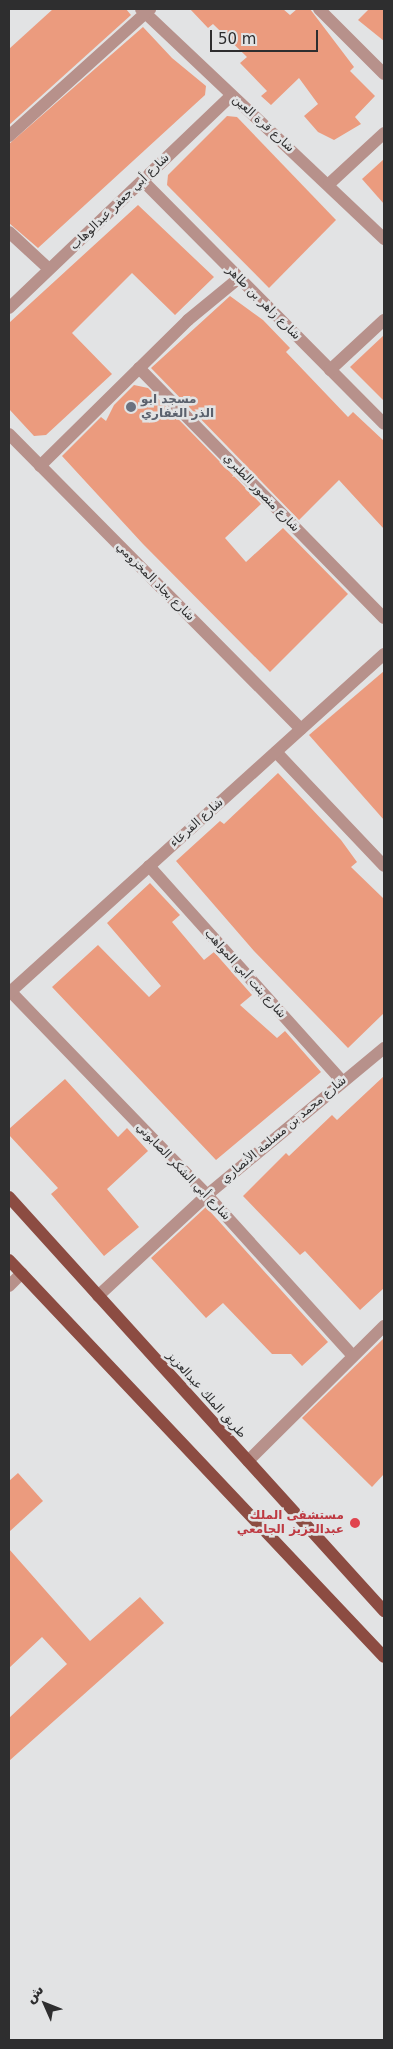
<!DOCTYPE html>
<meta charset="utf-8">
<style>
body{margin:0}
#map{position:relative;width:393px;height:2049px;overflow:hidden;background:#e2e3e4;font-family:"DejaVu Sans","Noto Sans Arabic",sans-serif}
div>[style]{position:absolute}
.building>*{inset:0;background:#eb9b7e}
.minor>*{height:12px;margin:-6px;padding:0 6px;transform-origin:6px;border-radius:6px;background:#b7918b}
.major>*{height:12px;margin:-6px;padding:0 6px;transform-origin:6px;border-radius:6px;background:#8c4c42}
.dots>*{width:14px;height:14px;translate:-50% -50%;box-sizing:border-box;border:2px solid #e2e3e4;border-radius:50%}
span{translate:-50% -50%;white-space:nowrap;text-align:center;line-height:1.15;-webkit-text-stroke:5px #e2e3e4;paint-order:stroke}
.street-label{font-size:12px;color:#2e2e2f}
.worship-label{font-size:12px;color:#5b616d;font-weight:700}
.left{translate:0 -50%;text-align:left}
.health-label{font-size:12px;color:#be3a42;font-weight:700}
.right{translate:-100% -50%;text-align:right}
.frame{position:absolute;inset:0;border:10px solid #2e2e2f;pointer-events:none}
.north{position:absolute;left:20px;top:1979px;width:50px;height:50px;-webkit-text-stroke:4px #e2e3e4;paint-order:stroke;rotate:314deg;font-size:14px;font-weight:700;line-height:20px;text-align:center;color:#2e2e2f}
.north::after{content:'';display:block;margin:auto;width:18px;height:22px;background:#2e2e2f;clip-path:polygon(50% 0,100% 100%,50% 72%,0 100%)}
.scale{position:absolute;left:210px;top:30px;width:108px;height:22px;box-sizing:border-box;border:2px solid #2e2e2f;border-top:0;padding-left:6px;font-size:15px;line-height:18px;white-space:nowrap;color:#2e2e2f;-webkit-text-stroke:4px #e2e3e4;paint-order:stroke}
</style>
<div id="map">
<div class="building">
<div style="clip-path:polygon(53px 9px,126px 9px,131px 15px,9px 125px,9px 49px)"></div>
<div style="clip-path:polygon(190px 9px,283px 9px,290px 15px,297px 9px,310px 9px,354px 67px,350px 71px,375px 96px,355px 117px,361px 124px,334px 140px,318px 132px,304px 116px,318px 104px,299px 78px,271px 105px,261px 96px,267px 91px,240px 63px,247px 57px,213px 24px,208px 28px)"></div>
<div style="clip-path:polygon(369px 9px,384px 9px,384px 41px,358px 20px)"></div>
<div style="clip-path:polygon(143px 27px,172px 58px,206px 86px,205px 95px,38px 248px,9px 223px,9px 144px)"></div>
<div style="clip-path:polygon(227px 116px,237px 117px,336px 220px,269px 288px,167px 185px,168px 175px)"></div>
<div style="clip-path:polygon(384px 159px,384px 204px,362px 179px)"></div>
<div style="clip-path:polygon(138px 205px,214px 277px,175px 315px,132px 273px,72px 333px,112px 374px,46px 435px,34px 436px,9px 409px,9px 323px)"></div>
<div style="clip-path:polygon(230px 296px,263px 320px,290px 348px,286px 352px,348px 417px,353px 412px,384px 441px,384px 529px,339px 480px,299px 520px,151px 368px)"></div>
<div style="clip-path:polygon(384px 335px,384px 401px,350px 367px)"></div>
<div style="clip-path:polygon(134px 385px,148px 388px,261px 504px,225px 538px,246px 562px,283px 528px,348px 594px,270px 672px,143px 544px,62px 456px,101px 417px,106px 421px,114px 405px)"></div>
<div style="clip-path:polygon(384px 671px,384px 820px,309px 735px)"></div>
<div style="clip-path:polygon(278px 773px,341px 840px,357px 862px,351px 867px,384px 899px,384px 1013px,348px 1048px,254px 951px,176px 861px,220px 821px,224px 824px)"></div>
<div style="clip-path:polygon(150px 883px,180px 915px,172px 922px,204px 960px,214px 952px,252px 995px,240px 1005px,277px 1038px,285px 1031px,321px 1072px,216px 1160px,52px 987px,98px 945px,149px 997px,161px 986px,107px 923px)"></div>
<div style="clip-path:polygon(384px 1076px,384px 1288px,360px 1310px,305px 1251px,300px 1255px,243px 1196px,286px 1153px,289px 1156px,332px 1115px,337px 1120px)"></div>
<div style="clip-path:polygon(65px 1079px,118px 1137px,127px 1128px,148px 1151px,107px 1189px,139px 1227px,104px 1256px,51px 1194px,58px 1188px,9px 1135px,9px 1129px)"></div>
<div style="clip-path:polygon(206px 1207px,328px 1342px,302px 1366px,291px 1354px,272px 1354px,223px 1303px,206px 1318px,151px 1258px)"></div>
<div style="clip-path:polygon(384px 1338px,384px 1474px,372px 1487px,302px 1418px)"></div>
<div style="clip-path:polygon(18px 1473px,43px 1501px,9px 1532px,9px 1481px)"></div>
<div style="clip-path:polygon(9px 1549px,90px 1641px,140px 1597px,164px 1623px,9px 1761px,9px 1718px,67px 1664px,42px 1637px,9px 1668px)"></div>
</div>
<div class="minor">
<div style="left:141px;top:9px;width:335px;rotate:43.4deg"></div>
<div style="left:319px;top:9px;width:92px;rotate:45deg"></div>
<div style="left:9px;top:136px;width:190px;rotate:-42deg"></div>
<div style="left:143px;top:181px;width:342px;rotate:45.2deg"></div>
<div style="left:329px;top:184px;width:75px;rotate:-42.8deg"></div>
<div style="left:9px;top:232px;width:54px;rotate:42.8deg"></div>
<div style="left:9px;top:308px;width:307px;rotate:-43.7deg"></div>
<div style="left:139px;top:368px;width:350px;rotate:45.6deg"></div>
<div style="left:330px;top:370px;width:74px;rotate:-42.8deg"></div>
<div style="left:9px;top:434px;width:415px;rotate:45.3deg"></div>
<div style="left:40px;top:466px;width:208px;rotate:-44.6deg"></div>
<div style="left:188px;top:320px;width:66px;rotate:-39.5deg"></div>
<div style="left:276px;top:752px;width:157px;rotate:46.5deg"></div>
<div style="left:149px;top:866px;width:289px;rotate:48.1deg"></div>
<div style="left:10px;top:991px;width:284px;rotate:46deg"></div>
<div style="left:207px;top:1195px;width:217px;rotate:47.8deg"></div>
<div style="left:9px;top:993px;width:506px;rotate:-42.11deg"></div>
<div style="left:9px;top:1286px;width:18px;rotate:-45deg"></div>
<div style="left:98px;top:1296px;width:149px;rotate:-42.8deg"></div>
<div style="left:207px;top:1195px;width:230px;rotate:-39.7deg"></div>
<div style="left:248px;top:1461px;width:192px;rotate:-44.8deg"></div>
</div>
<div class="major">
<div style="left:9px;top:1197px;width:559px;rotate:47.83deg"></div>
<div style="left:9px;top:1260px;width:546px;rotate:46.63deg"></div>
</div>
<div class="dots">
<div style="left:131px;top:407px;background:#6b7280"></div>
<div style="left:355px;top:1523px;background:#e0444e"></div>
</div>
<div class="street-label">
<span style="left:263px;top:124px;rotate:42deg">شارع قرة العين</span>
<span style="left:120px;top:202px;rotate:-44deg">شارع أبي جعفر عبدالوهاب</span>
<span style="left:263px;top:303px;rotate:45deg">شارع زاهر بن طاهر</span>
<span style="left:261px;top:493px;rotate:46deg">شارع منصور الطبري</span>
<span style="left:155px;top:582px;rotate:45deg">شارع بجاد المخزومي</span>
<span style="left:197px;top:823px;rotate:-42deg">شارع القرعاء</span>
<span style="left:245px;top:974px;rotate:48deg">شارع بنت أبي المواهب</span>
<span style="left:284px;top:1130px;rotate:-40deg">شارع محمد بن مسلمة الأنصاري</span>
<span style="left:183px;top:1172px;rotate:46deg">شارع أبي الشكر الصابوني</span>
<span style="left:206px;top:1395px;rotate:48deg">طريق الملك عبدالعزيز</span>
</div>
<div class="worship-label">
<span class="left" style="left:141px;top:407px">مسجد ابو<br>الذر الغفاري</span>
</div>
<div class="health-label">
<span class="right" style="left:344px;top:1523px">مستشفى الملك<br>عبدالعزيز الجامعي</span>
</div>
<div class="frame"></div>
<div class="north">ش</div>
<div class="scale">50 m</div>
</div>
